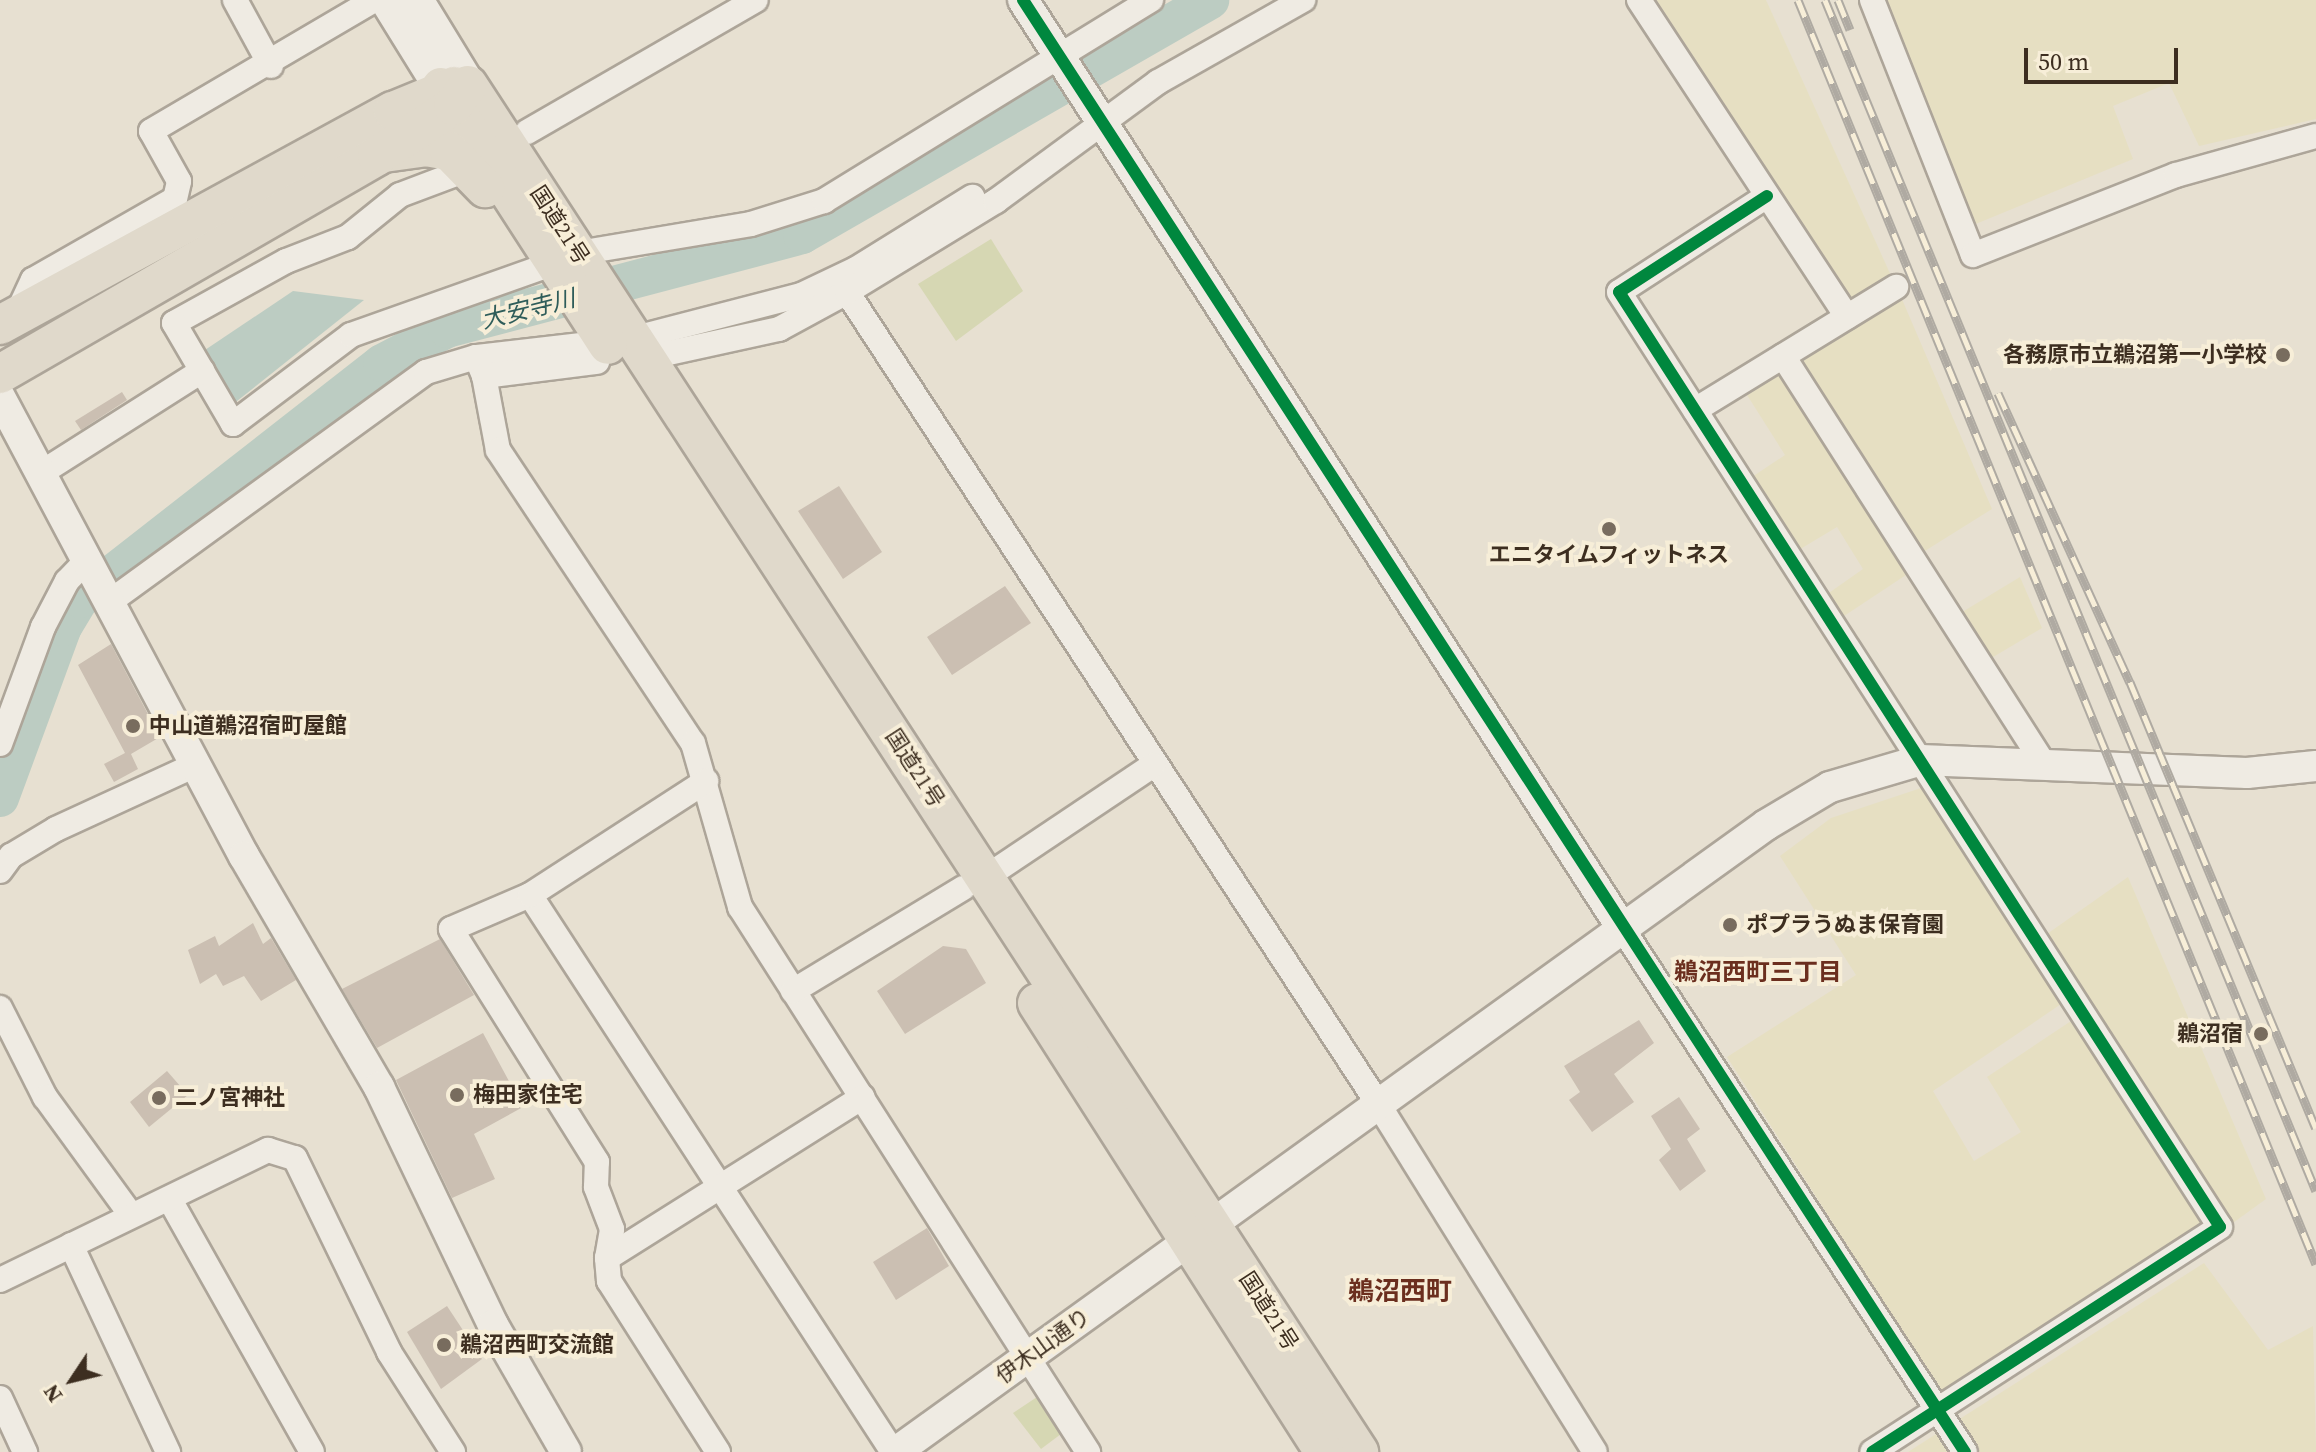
<!DOCTYPE html>
<meta charset="utf-8">
<style>
body{margin:0}
#map{position:relative;width:2316px;height:1452px;overflow:hidden;background:#e7e0d1;font-family:"Source Serif 4","Noto Sans JP",serif}
div>[style]{position:absolute}
.farmland>*{inset:0;background:#e6dfc2}
.green>*{inset:0;background:#d6d7b3}
.water>*{inset:0;background:#bcccc2}
.river>*{height:38px;margin:-19px;padding:0 19px;transform-origin:19px;border-radius:19px;background:#bcccc2}
.building>*{inset:0;background:#cbbfb2}
.roads{filter:drop-shadow(2px 0 #ada599) drop-shadow(-2px 0 #ada599) drop-shadow(0 2px #ada599) drop-shadow(0 -2px #ada599)}
.minor>*{height:24px;margin:-12px;padding:0 12px;transform-origin:12px;border-radius:12px;background:#efebe3}
.tertiary>*{height:30px;margin:-15px;padding:0 15px;transform-origin:15px;border-radius:15px;background:#efebe3}
.secondary>*{height:34px;margin:-17px;padding:0 17px;transform-origin:17px;border-radius:17px;background:#efebe3}
.trunk>*{height:38px;margin:-19px;padding:0 19px;transform-origin:19px;border-radius:19px;background:#e0d9cb}
.rail>*{height:9px;margin-top:-4.5px;transform-origin:0;background:repeating-linear-gradient(90deg,#f7eed8 0 18px,#afaaa2 0 36px);box-sizing:border-box;border-block:2px solid #afaaa2}
.cycleway>*{height:12px;margin:-6px;padding:0 6px;transform-origin:6px;border-radius:6px;background:#00873e}
.dots>*{width:22px;height:22px;translate:-50% -50%;box-sizing:border-box;border:4px solid #f7eed8;border-radius:50%}
span{translate:-50% -50%;white-space:nowrap;text-align:center;line-height:1.15;-webkit-text-stroke:8px #f7eed8;paint-order:stroke}
.street-label{font-size:22px;color:#3d2e20}
.poi-label{font-size:22px;color:#3d2e20;font-weight:700}
.right{translate:-100% -50%;text-align:right}
.left{translate:0 -50%;text-align:left}
.water-label{font-size:24px;color:#2f5d5a;font-style:italic}
.neighbourhood-label{font-size:24px;color:#6b2e1e;font-weight:700}
.quarter-label{font-size:26px;color:#6b2e1e;font-weight:700}
.north{position:absolute;left:32px;top:1340px;width:80px;height:80px;-webkit-text-stroke:6px #f7eed8;paint-order:stroke;rotate:235deg;font-size:22px;font-weight:700;line-height:32px;text-align:center;color:#3d2e20}
.north::after{content:'';display:block;margin:auto;width:28px;height:36px;background:#3d2e20;clip-path:polygon(50% 0,100% 100%,50% 72%,0 100%)}
.scale{position:absolute;left:2024px;top:48px;width:154px;height:36px;box-sizing:border-box;border:4px solid #3d2e20;border-top:0;padding-left:10px;font-size:24px;line-height:28px;white-space:nowrap;color:#3d2e20;-webkit-text-stroke:6px #f7eed8;paint-order:stroke}
</style>
<div id="map">
<div class="farmland">
<div style="clip-path:polygon(1656px 0,1766px 0,1893px 280px,1853px 306px)"></div>
<div style="clip-path:polygon(1872px 0,2316px 0,2316px 119px,2199px 146px,2169px 83px,2113px 106px,2133px 159px,1966px 228px)"></div>
<div style="clip-path:polygon(1901px 297px,1992px 509px,1904px 564px,1909px 573px,1841px 618px,1826px 595px,1863px 569px,1837px 527px,1797px 551px,1749px 479px,1785px 455px,1747px 395px)"></div>
<div style="clip-path:polygon(2020px 577px,2042px 628px,1983px 663px,1954px 617px)"></div>
<div style="clip-path:polygon(1921px 788px,2064px 1002px,1933px 1091px,1974px 1161px,2021px 1132px,1987px 1077px,2071px 1021px,2209px 1231px,1940px 1391px,1727px 1057px,1856px 975px,1780px 856px,1831px 818px)"></div>
<div style="clip-path:polygon(2128px 877px,2266px 1199px,2230px 1225px,2047px 934px)"></div>
<div style="clip-path:polygon(2204px 1263px,2268px 1350px,2313px 1326px,2316px 1452px,1908px 1452px)"></div>
</div>
<div class="green">
<div style="clip-path:polygon(991px 239px,1023px 291px,956px 341px,918px 284px)"></div>
<div style="clip-path:polygon(1037px 1397px,1061px 1434px,1041px 1449px,1013px 1413px)"></div>
</div>
<div class="water">
<div style="clip-path:polygon(293px 291px,364px 300px,232px 405px,199px 354px)"></div>
</div>
<div class="river">
<div style="left:0;top:798px;width:182px;rotate:-69.8deg"></div>
<div style="left:63px;top:627px;width:33px;rotate:-59deg"></div>
<div style="left:80px;top:599px;width:383px;rotate:-38deg"></div>
<div style="left:382px;top:363px;width:73px;rotate:-27.6deg"></div>
<div style="left:447px;top:329px;width:367px;rotate:-14.8deg"></div>
<div style="left:802px;top:235px;width:471px;rotate:-29.9deg"></div>
</div>
<div class="building">
<div style="clip-path:polygon(122px 392px,127px 400px,81px 430px,75px 421px)"></div>
<div style="clip-path:polygon(839px 486px,882px 552px,843px 579px,798px 511px)"></div>
<div style="clip-path:polygon(1005px 586px,1031px 623px,952px 675px,927px 637px)"></div>
<div style="clip-path:polygon(111px 644px,160px 737px,131px 754px,138px 769px,114px 782px,104px 764px,125px 753px,78px 665px)"></div>
<div style="clip-path:polygon(253px 923px,263px 944px,271px 938px,296px 980px,261px 1001px,244px 976px,223px 986px,216px 974px,200px 984px,188px 950px,215px 936px,219px 946px)"></div>
<div style="clip-path:polygon(440px 939px,474px 995px,377px 1048px,342px 989px)"></div>
<div style="clip-path:polygon(943px 946px,966px 949px,986px 983px,905px 1034px,877px 991px)"></div>
<div style="clip-path:polygon(1639px 1020px,1654px 1043px,1614px 1074px,1634px 1102px,1592px 1132px,1569px 1100px,1580px 1092px,1564px 1066px)"></div>
<div style="clip-path:polygon(483px 1033px,523px 1107px,474px 1134px,495px 1179px,452px 1198px,396px 1080px)"></div>
<div style="clip-path:polygon(167px 1071px,188px 1095px,149px 1127px,130px 1102px)"></div>
<div style="clip-path:polygon(1679px 1097px,1700px 1129px,1687px 1139px,1706px 1171px,1680px 1191px,1659px 1160px,1671px 1149px,1651px 1116px)"></div>
<div style="clip-path:polygon(927px 1228px,949px 1266px,896px 1300px,873px 1262px)"></div>
<div style="clip-path:polygon(447px 1306px,482px 1359px,441px 1389px,407px 1332px)"></div>
</div>
<div class="roads">
<div class="minor">
<div style="left:235px;top:0;width:75px;rotate:61.4deg"></div>
<div style="left:1639px;top:0;width:379px;rotate:56.7deg"></div>
<div style="left:1872px;top:0;width:274px;rotate:68.4deg"></div>
<div style="left:1973px;top:255px;width:218px;rotate:-21.5deg"></div>
<div style="left:2176px;top:175px;width:145px;rotate:-15.6deg"></div>
<div style="left:527px;top:132px;width:264px;rotate:-30deg"></div>
<div style="left:453px;top:175px;width:57px;rotate:159.3deg"></div>
<div style="left:400px;top:195px;width:67px;rotate:141.1deg"></div>
<div style="left:348px;top:237px;width:66px;rotate:158.8deg"></div>
<div style="left:286px;top:261px;width:128px;rotate:151deg"></div>
<div style="left:174px;top:323px;width:117px;rotate:59.7deg"></div>
<div style="left:233px;top:424px;width:148px;rotate:-37deg"></div>
<div style="left:351px;top:335px;width:213px;rotate:-19.5deg"></div>
<div style="left:1767px;top:196px;width:176px;rotate:147deg"></div>
<div style="left:1619px;top:292px;width:1111px;rotate:57.27deg"></div>
<div style="left:2220px;top:1227px;width:414px;rotate:147.1deg"></div>
<div style="left:578px;top:253px;width:175px;rotate:-9.5deg"></div>
<div style="left:751px;top:224px;width:77px;rotate:-17.5deg"></div>
<div style="left:824px;top:201px;width:384px;rotate:-31.6deg"></div>
<div style="left:847px;top:292px;width:968px;rotate:56.8deg"></div>
<div style="left:1377px;top:1102px;width:412px;rotate:58.1deg"></div>
<div style="left:16px;top:316px;width:40px;rotate:-65deg"></div>
<div style="left:33px;top:280px;width:163px;rotate:-29.7deg"></div>
<div style="left:175px;top:199px;width:18px;rotate:-77deg"></div>
<div style="left:179px;top:181px;width:57px;rotate:-119.2deg"></div>
<div style="left:151px;top:131px;width:259px;rotate:-30.4deg"></div>
<div style="left:635px;top:338px;width:171px;rotate:-14.5deg"></div>
<div style="left:801px;top:295px;width:61px;rotate:-25.3deg"></div>
<div style="left:856px;top:269px;width:137px;rotate:-31.8deg"></div>
<div style="left:664px;top:354px;width:118px;rotate:-12.3deg"></div>
<div style="left:779px;top:329px;width:77px;rotate:-28.6deg"></div>
<div style="left:847px;top:292px;width:175px;rotate:-31.4deg"></div>
<div style="left:996px;top:201px;width:201px;rotate:-36.3deg"></div>
<div style="left:1158px;top:82px;width:167px;rotate:-29.5deg"></div>
<div style="left:1783px;top:356px;width:482px;rotate:57.4deg"></div>
<div style="left:476px;top:357px;width:131px;rotate:-6.6deg"></div>
<div style="left:484px;top:376px;width:75px;rotate:79.3deg"></div>
<div style="left:498px;top:450px;width:352px;rotate:56.4deg"></div>
<div style="left:693px;top:743px;width:171px;rotate:74deg"></div>
<div style="left:740px;top:907px;width:647px;rotate:57.44deg"></div>
<div style="left:1695px;top:410px;width:236px;rotate:-31.5deg"></div>
<div style="left:41px;top:473px;width:191px;rotate:-32.4deg"></div>
<div style="left:108px;top:603px;width:393px;rotate:-36deg"></div>
<div style="left:426px;top:372px;width:52px;rotate:-16.7deg"></div>
<div style="left:476px;top:357px;width:21px;rotate:67deg"></div>
<div style="left:484px;top:376px;width:114px;rotate:-7.1deg"></div>
<div style="left:0;top:744px;width:125px;rotate:-69.8deg"></div>
<div style="left:43px;top:627px;width:52px;rotate:-62.4deg"></div>
<div style="left:67px;top:581px;width:28px;rotate:-46deg"></div>
<div style="left:0;top:871px;width:19px;rotate:-54deg"></div>
<div style="left:11px;top:856px;width:52px;rotate:-31deg"></div>
<div style="left:56px;top:829px;width:155px;rotate:-24.7deg"></div>
<div style="left:986px;top:877px;width:201px;rotate:-33.8deg"></div>
<div style="left:530px;top:895px;width:665px;rotate:56.91deg"></div>
<div style="left:1622px;top:928px;width:626px;rotate:56.79deg"></div>
<div style="left:793px;top:991px;width:199px;rotate:-31.2deg"></div>
<div style="left:0;top:1008px;width:100px;rotate:63.2deg"></div>
<div style="left:45px;top:1097px;width:146px;rotate:53.9deg"></div>
<div style="left:170px;top:1200px;width:289px;rotate:60.6deg"></div>
<div style="left:71px;top:1245px;width:229px;rotate:64.9deg"></div>
<div style="left:607px;top:1258px;width:29px;rotate:-80deg"></div>
<div style="left:612px;top:1229px;width:45px;rotate:-110.9deg"></div>
<div style="left:596px;top:1187px;width:25px;rotate:-88deg"></div>
<div style="left:597px;top:1162px;width:275px;rotate:-122.1deg"></div>
<div style="left:451px;top:929px;width:86px;rotate:-23.3deg"></div>
<div style="left:530px;top:895px;width:210px;rotate:-32.9deg"></div>
<div style="left:0;top:1280px;width:298px;rotate:-25.9deg"></div>
<div style="left:268px;top:1150px;width:28px;rotate:17deg"></div>
<div style="left:295px;top:1158px;width:216px;rotate:64.1deg"></div>
<div style="left:389px;top:1352px;width:119px;rotate:57.4deg"></div>
<div style="left:0;top:1398px;width:60px;rotate:65.2deg"></div>
<div style="left:718px;top:1452px;width:203px;rotate:-122.5deg"></div>
<div style="left:609px;top:1281px;width:23px;rotate:-95deg"></div>
<div style="left:607px;top:1258px;width:302px;rotate:-32.2deg"></div>
</div>
<div class="tertiary">
<div style="left:1023px;top:0;width:1105px;rotate:57.16deg"></div>
<div style="left:0;top:397px;width:520px;rotate:62.01deg"></div>
<div style="left:244px;top:856px;width:268px;rotate:59.7deg"></div>
<div style="left:379px;top:1087px;width:264px;rotate:64.4deg"></div>
<div style="left:493px;top:1325px;width:146px;rotate:60.1deg"></div>
<div style="left:896px;top:1452px;width:1072px;rotate:-35.78deg"></div>
<div style="left:1766px;top:825px;width:74px;rotate:-30.7deg"></div>
<div style="left:1830px;top:787px;width:95px;rotate:-16.5deg"></div>
<div style="left:1921px;top:760px;width:326px;rotate:2.3deg"></div>
<div style="left:2247px;top:773px;width:69px;rotate:-5.8deg"></div>
</div>
<div class="secondary">
<div style="left:387px;top:0;width:102px;rotate:58.2deg"></div>
<div style="left:416px;top:0;width:100px;rotate:58.5deg"></div>
</div>
<div class="trunk">
<div style="left:468px;top:85px;width:1632px;rotate:56.9deg"></div>
<div style="left:441px;top:87px;width:307px;rotate:57.1deg"></div>
<div style="left:384px;top:153px;width:42px;rotate:-8.1deg"></div>
<div style="left:426px;top:147px;width:23px;rotate:10deg"></div>
<div style="left:449px;top:151px;width:52px;rotate:45.8deg"></div>
<div style="left:0;top:325px;width:447px;rotate:-28.6deg"></div>
<div style="left:393px;top:111px;width:66px;rotate:-22.3deg"></div>
<div style="left:0;top:374px;width:435px;rotate:-30deg"></div>
<div style="left:377px;top:156px;width:91px;rotate:-33.3deg"></div>
<div style="left:453px;top:106px;width:24px;rotate:-54deg"></div>
<div style="left:1037px;top:1003px;width:533px;rotate:57.41deg"></div>
</div>
</div>
<div class="rail">
<div style="left:1798px;top:0;width:1366px;rotate:67.72deg"></div>
<div style="left:1825px;top:0;width:1288px;rotate:67.6deg"></div>
<div style="left:1838px;top:0;width:32px;rotate:68deg"></div>
<div style="left:1998px;top:393px;width:318px;rotate:65.5deg"></div>
<div style="left:2130px;top:682px;width:483px;rotate:67.4deg"></div>
</div>
<div class="cycleway">
<div style="left:1023px;top:0;width:1731px;rotate:57.03deg"></div>
<div style="left:1767px;top:196px;width:176px;rotate:147deg"></div>
<div style="left:1619px;top:292px;width:1111px;rotate:57.27deg"></div>
<div style="left:2220px;top:1227px;width:414px;rotate:147.1deg"></div>
</div>
<div class="dots">
<div style="left:2283px;top:355px;background:#786c5e"></div>
<div style="left:1609px;top:529px;background:#786c5e"></div>
<div style="left:133px;top:726px;background:#786c5e"></div>
<div style="left:1730px;top:925px;background:#786c5e"></div>
<div style="left:2261px;top:1034px;background:#786c5e"></div>
<div style="left:457px;top:1095px;background:#786c5e"></div>
<div style="left:159px;top:1098px;background:#786c5e"></div>
<div style="left:444px;top:1345px;background:#786c5e"></div>
</div>
<div class="street-label">
<span style="left:560px;top:225px;rotate:57deg">国道21号</span>
<span style="left:915px;top:768px;rotate:57deg">国道21号</span>
<span style="left:1269px;top:1311px;rotate:57deg">国道21号</span>
<span style="left:1043px;top:1346px;rotate:-36deg">伊木山通り</span>
</div>
<div class="poi-label">
<span class="right" style="left:2267px;top:355px">各務原市立鵜沼第一小学校</span>
<span style="left:1609px;top:555px">エニタイムフィットネス</span>
<span class="left" style="left:149px;top:726px">中山道鵜沼宿町屋館</span>
<span class="left" style="left:1746px;top:925px">ポプラうぬま保育園</span>
<span class="right" style="left:2243px;top:1034px">鵜沼宿</span>
<span class="left" style="left:473px;top:1095px">梅田家住宅</span>
<span class="left" style="left:175px;top:1098px">二ノ宮神社</span>
<span class="left" style="left:460px;top:1345px">鵜沼西町交流館</span>
</div>
<div class="water-label">
<span style="left:528px;top:309px;rotate:-14deg">大安寺川</span>
</div>
<div class="neighbourhood-label">
<span style="left:1758px;top:972px">鵜沼西町三丁目</span>
</div>
<div class="quarter-label">
<span style="left:1400px;top:1292px">鵜沼西町</span>
</div>
<div class="north">N</div>
<div class="scale">50 m</div>
</div>
